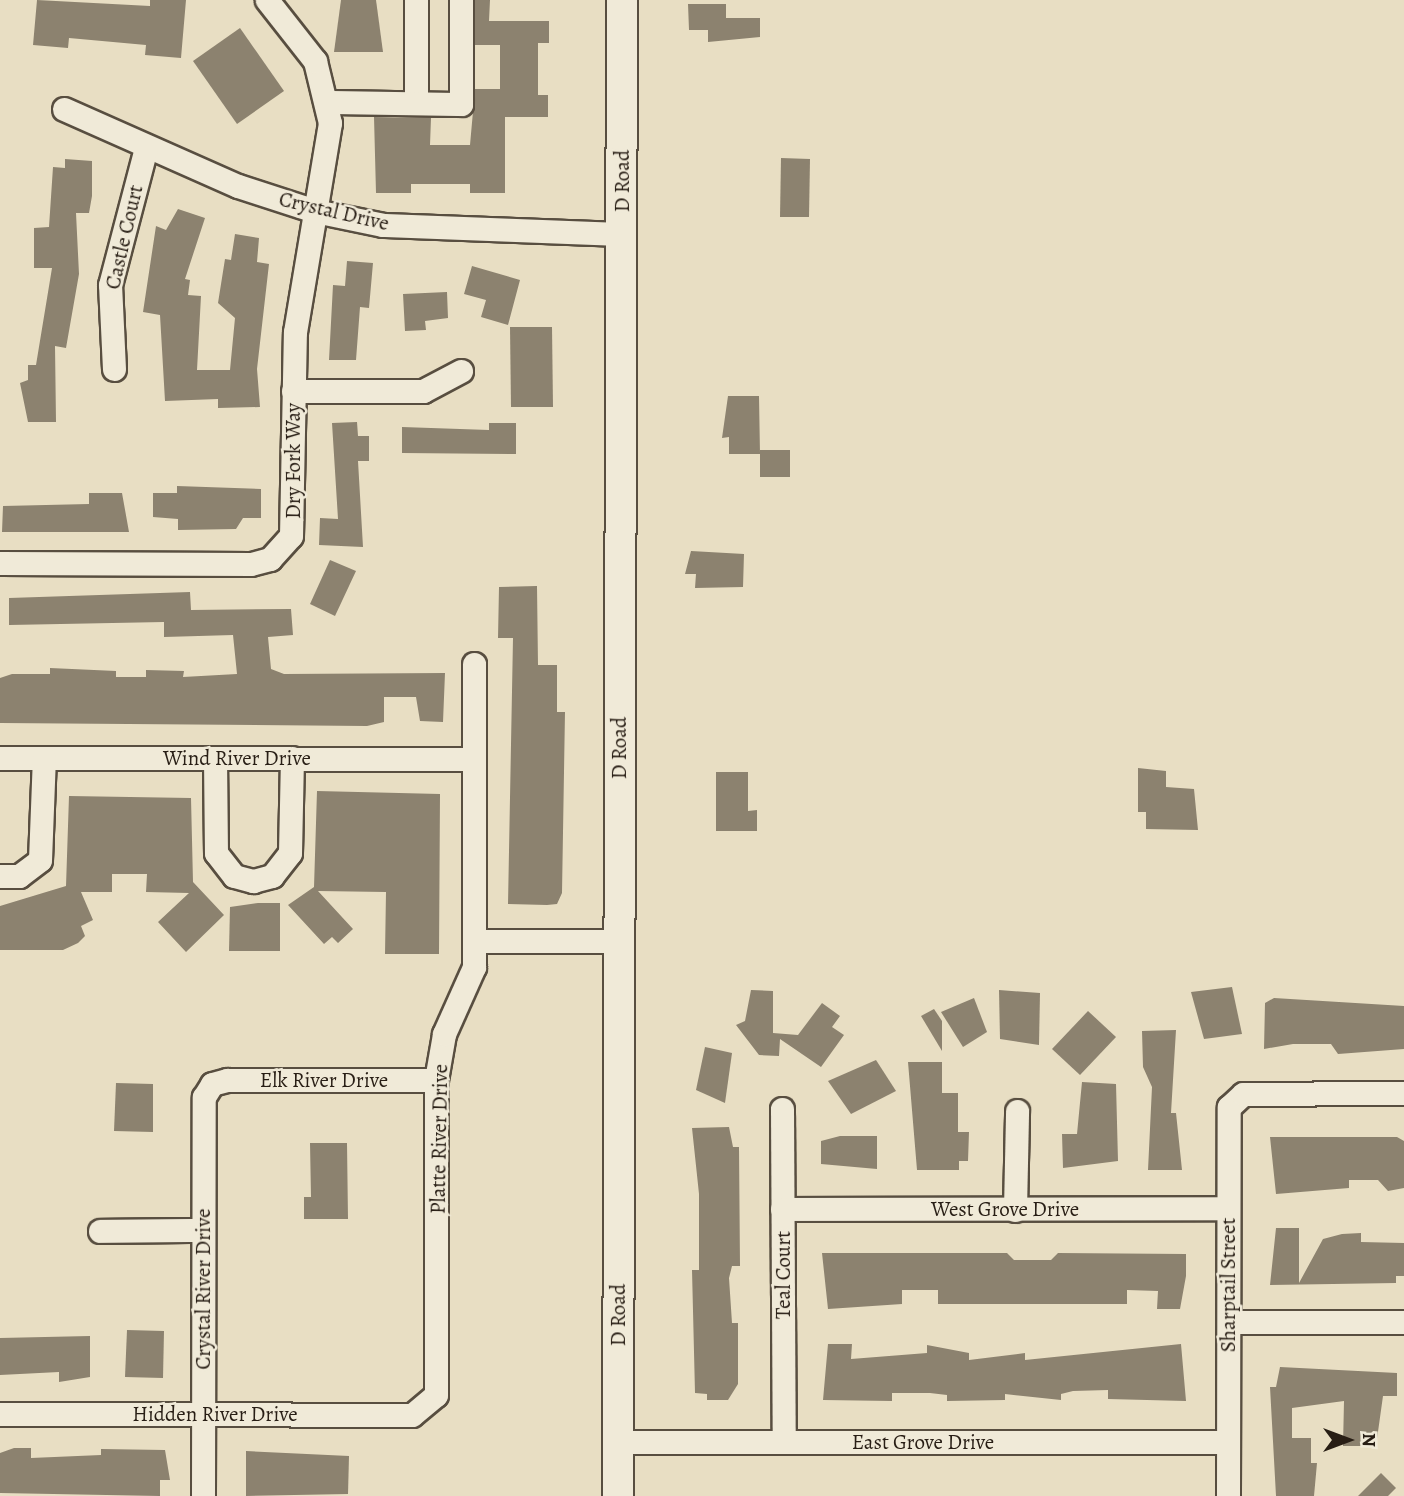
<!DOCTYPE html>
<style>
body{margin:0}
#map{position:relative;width:1404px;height:1496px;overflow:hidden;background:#e8dec3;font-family:Alegreya,serif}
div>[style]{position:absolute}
.building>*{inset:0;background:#8c826f}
.roads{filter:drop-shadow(2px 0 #584e40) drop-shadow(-2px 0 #584e40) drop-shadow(0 2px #584e40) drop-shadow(0 -2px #584e40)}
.minor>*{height:23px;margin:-11.5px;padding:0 11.5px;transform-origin:11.5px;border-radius:11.5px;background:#f0ead8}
.tertiary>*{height:30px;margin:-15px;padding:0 15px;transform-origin:15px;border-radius:15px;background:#f0ead8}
span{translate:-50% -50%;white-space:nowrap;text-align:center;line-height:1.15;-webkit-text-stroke:5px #f0ead8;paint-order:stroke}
.street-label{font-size:21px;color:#281e15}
.north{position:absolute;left:1313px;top:1405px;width:70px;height:70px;-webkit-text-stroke:5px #f0ead8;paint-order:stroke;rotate:90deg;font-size:19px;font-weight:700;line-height:28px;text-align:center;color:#281e15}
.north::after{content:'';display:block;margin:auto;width:24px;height:32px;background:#281e15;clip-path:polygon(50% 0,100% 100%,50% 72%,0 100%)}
</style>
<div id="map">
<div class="building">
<div style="clip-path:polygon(37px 0,150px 6px,150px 0,186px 0,181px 58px,145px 55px,146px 45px,69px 38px,68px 48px,33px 45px)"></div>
<div style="clip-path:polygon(341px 0,376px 0,383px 52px,334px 52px)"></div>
<div style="clip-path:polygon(475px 0,490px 0,489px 21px,549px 21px,549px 43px,538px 43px,538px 95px,548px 95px,548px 117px,505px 117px,505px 193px,470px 193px,470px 184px,411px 184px,411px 193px,376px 193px,374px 117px,431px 118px,430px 145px,470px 145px,475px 89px,500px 89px,500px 45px,475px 45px)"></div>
<div style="clip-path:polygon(688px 4px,726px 4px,726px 18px,760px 18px,760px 37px,708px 42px,708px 30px,689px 30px)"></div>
<div style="clip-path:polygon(240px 28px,284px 91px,237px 124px,193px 61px)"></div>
<div style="clip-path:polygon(781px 158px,810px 159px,809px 217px,780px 217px)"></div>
<div style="clip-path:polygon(65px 159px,92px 161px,92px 196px,89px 213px,76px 213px,79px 274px,66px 348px,55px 346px,56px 422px,28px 422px,20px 383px,28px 380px,28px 365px,36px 365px,52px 268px,34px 268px,34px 228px,49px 227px,53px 167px,65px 168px)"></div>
<div style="clip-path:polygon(178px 209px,205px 218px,185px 279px,190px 280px,188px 295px,201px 296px,197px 370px,230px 370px,235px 318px,218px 303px,225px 259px,231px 260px,235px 234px,259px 238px,257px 262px,269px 264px,257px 369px,260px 407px,218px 408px,218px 399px,165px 401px,160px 315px,143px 312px,156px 226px,166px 230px)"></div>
<div style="clip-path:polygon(347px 261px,373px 263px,369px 308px,360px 307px,356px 360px,329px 360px,333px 285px,345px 286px)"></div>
<div style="clip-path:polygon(472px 266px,520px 280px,508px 325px,481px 317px,486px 300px,464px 294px)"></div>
<div style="clip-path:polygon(447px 292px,448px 318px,425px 321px,426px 330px,405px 331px,403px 294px)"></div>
<div style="clip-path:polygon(510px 327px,552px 327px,553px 407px,511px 407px)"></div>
<div style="clip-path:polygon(728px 396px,759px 396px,760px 454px,729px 454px,729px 437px,722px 438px)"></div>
<div style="clip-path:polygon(357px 422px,358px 436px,369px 436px,369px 461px,358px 461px,363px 547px,319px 545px,320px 518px,338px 519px,332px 423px)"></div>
<div style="clip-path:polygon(489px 423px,516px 423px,516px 454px,402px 453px,402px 427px,489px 430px)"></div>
<div style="clip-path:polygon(760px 450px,790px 450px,790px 477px,760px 477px)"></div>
<div style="clip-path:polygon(177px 486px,261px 489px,261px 518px,243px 518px,236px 529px,178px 530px,178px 519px,153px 517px,153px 493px,177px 493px)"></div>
<div style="clip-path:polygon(89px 493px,122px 493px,129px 532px,2px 532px,3px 506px,89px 504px)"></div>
<div style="clip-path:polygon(691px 551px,744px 554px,743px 587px,695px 588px,696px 574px,685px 574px)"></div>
<div style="clip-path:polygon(330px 560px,356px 571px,335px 616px,310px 604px)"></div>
<div style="clip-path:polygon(537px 586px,538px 665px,557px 665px,557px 712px,565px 712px,562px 893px,557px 904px,547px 905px,508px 904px,513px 638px,498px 638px,499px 587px)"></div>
<div style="clip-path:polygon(190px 592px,191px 610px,291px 609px,293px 635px,268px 637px,271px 669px,284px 674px,445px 673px,443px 722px,420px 721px,416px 697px,384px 697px,384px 722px,367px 726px,0 723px,0 678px,12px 674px,50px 674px,50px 668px,116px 671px,116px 677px,146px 677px,146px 670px,184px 671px,183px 677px,237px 674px,233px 635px,164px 637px,164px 622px,9px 625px,9px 598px)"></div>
<div style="clip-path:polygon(1138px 768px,1166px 771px,1166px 787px,1194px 789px,1198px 830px,1146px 829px,1146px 812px,1138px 812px)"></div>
<div style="clip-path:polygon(716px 772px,748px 772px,748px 811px,757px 810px,757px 831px,716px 831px)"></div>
<div style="clip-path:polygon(317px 791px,440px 794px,439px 954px,385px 954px,386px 892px,318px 891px,353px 929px,338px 943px,332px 937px,324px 944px,288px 905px,314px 887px)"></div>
<div style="clip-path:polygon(69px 796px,191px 798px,193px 882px,224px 915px,186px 952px,158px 922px,189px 893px,146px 892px,147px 874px,112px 874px,112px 892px,81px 892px,93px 920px,81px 926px,85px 936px,78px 943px,63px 950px,0 950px,0 906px,66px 886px)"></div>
<div style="clip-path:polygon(258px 903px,280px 903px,280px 951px,229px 951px,230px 907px)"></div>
<div style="clip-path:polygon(1232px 987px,1242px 1034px,1204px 1039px,1191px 992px)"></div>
<div style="clip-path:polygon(751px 990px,773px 991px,773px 1033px,798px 1035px,822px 1003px,840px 1016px,832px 1027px,844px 1035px,821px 1067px,780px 1039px,779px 1056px,759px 1055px,736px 1025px,745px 1021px)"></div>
<div style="clip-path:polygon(999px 990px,1040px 993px,1039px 1045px,1000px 1039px)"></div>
<div style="clip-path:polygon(974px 998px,987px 1032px,963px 1047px,941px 1012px)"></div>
<div style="clip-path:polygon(1274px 998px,1404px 1006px,1404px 1049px,1338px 1054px,1331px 1044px,1293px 1044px,1264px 1049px,1265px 1003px)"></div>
<div style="clip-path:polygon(934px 1009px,942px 1021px,942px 1051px,921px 1016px)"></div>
<div style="clip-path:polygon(1088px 1011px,1116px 1037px,1080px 1075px,1052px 1049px)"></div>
<div style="clip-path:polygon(1176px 1030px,1171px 1113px,1176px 1113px,1182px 1170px,1148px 1170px,1152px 1087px,1143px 1067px,1142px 1031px)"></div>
<div style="clip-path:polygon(705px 1047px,732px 1053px,725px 1103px,696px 1090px)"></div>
<div style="clip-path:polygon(876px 1060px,896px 1091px,851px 1114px,828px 1081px)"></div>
<div style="clip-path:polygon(908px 1062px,942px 1062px,942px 1093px,958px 1093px,958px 1132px,969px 1132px,968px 1161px,959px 1161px,959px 1170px,917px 1170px)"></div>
<div style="clip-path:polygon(1082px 1082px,1116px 1084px,1118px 1161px,1063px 1168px,1062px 1134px,1077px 1134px)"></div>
<div style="clip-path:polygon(116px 1083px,153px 1084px,153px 1132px,114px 1131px)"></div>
<div style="clip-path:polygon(729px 1127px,733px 1147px,739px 1147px,740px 1266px,732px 1266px,729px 1278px,732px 1323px,738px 1323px,738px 1384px,728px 1400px,707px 1400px,707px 1394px,695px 1393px,692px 1270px,699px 1270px,699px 1194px,692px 1128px)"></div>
<div style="clip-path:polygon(840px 1136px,877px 1136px,877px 1169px,821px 1164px,821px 1141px)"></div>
<div style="clip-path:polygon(1270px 1137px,1397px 1137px,1404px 1141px,1404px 1188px,1388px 1191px,1378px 1180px,1349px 1180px,1349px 1188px,1276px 1194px)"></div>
<div style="clip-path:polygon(310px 1143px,347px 1143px,348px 1219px,304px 1219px,304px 1197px,311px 1197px)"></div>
<div style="clip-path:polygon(1276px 1228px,1299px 1228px,1299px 1283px,1323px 1239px,1342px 1234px,1361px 1233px,1361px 1242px,1404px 1243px,1404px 1276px,1396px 1276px,1396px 1283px,1270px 1285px)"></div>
<div style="clip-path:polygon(822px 1253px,1007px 1253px,1014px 1260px,1051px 1260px,1058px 1253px,1186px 1254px,1186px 1276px,1180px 1309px,1157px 1309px,1158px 1291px,1127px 1290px,1127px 1304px,938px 1304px,938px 1290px,902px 1290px,902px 1304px,828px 1309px)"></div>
<div style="clip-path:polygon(127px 1330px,164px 1331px,163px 1378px,125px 1377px)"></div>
<div style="clip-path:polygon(90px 1336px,90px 1377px,59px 1382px,59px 1372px,0 1375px,0 1338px)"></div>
<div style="clip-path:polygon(828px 1344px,852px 1344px,851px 1359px,927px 1353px,927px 1345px,969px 1353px,969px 1360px,1025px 1353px,1025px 1360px,1181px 1344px,1186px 1401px,1108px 1399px,1108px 1390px,1073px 1391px,1061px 1394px,1061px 1400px,1005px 1394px,1005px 1400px,947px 1401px,947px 1395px,930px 1393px,892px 1393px,892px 1401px,823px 1400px)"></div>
<div style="clip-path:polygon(1280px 1367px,1397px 1373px,1397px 1396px,1383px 1396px,1376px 1446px,1343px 1446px,1344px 1401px,1292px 1408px,1292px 1438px,1311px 1438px,1311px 1463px,1317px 1463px,1314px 1496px,1276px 1496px,1270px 1387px,1276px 1387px)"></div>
<div style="clip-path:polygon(14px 1448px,31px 1448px,31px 1458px,101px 1455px,101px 1449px,165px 1450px,170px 1480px,160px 1480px,160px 1496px,0 1493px,0 1453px)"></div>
<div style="clip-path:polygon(246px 1451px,349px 1456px,348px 1494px,246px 1496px)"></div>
<div style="clip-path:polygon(1381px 1473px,1396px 1488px,1388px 1496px,1358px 1496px)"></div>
</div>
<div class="roads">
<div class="minor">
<div style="left:416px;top:0;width:103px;rotate:90deg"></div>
<div style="left:328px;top:102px;width:133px;rotate:0.9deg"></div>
<div style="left:461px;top:104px;width:104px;rotate:-90deg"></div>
<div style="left:64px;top:109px;width:190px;rotate:23.9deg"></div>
<div style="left:238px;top:186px;width:81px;rotate:18deg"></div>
<div style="left:315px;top:211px;width:69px;rotate:11.6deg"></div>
<div style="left:383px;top:225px;width:239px;rotate:2.2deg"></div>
<div style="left:114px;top:369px;width:84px;rotate:-92.7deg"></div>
<div style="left:110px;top:285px;width:142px;rotate:-75.3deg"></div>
<div style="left:293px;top:391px;width:130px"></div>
<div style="left:423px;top:391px;width:43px;rotate:-27.8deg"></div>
<div style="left:0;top:563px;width:251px;rotate:0.2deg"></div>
<div style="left:251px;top:564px;width:20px;rotate:-15deg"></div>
<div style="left:270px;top:559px;width:31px;rotate:-48deg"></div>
<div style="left:291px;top:536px;width:204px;rotate:-88.9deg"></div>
<div style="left:295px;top:332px;width:212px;rotate:-80.5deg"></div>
<div style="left:330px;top:123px;width:64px;rotate:-103.6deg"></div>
<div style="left:315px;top:61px;width:78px;rotate:-128.2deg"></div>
<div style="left:0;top:758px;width:474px;rotate:0.1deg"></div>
<div style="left:215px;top:758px;width:95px;rotate:89.4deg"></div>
<div style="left:216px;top:853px;width:29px;rotate:52deg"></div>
<div style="left:234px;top:876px;width:20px;rotate:15deg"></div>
<div style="left:253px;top:881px;width:20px;rotate:-15deg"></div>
<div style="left:272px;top:876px;width:29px;rotate:-52deg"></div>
<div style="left:290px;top:853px;width:95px;rotate:-88.8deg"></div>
<div style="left:0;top:876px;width:19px"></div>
<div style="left:19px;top:876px;width:26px;rotate:-37deg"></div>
<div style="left:40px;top:860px;width:102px;rotate:-87.8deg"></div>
<div style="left:474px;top:941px;width:145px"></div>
<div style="left:782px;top:1109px;width:333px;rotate:89.7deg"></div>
<div style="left:782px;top:1209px;width:445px;rotate:-0.1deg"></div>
<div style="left:1015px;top:1210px;width:99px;rotate:-88.8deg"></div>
<div style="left:100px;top:1231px;width:103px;rotate:-0.6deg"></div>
<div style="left:1229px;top:1322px;width:175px"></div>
<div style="left:0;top:1414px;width:412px;rotate:0.1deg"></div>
<div style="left:412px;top:1415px;width:31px;rotate:-40deg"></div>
<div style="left:436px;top:1395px;width:315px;rotate:-90deg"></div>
<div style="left:436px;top:1080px;width:47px;rotate:-80.1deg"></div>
<div style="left:444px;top:1034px;width:73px;rotate:-65.9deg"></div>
<div style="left:474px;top:967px;width:303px;rotate:-90deg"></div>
<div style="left:618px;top:1442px;width:609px"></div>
<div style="left:203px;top:1496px;width:399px;rotate:-89.9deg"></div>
<div style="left:204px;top:1097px;width:15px;rotate:-58deg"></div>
<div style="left:212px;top:1084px;width:16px;rotate:-15deg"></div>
<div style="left:227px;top:1080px;width:209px"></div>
<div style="left:1228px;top:1496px;width:389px;rotate:-89.9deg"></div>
<div style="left:1229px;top:1107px;width:19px;rotate:-43deg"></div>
<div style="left:1243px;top:1094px;width:161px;rotate:-0.4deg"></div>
</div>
<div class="tertiary">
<div style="left:618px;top:1496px;width:1496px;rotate:-89.85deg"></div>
</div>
</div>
<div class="street-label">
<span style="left:622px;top:181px;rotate:-90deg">D Road</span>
<span style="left:334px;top:211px;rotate:13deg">Crystal Drive</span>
<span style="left:124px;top:237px;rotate:-77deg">Castle Court</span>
<span style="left:293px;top:461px;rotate:-90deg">Dry Fork Way</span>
<span style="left:619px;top:748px;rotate:-90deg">D Road</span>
<span style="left:237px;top:758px">Wind River Drive</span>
<span style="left:324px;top:1080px">Elk River Drive</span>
<span style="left:439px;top:1139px;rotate:-89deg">Platte River Drive</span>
<span style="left:1005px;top:1209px">West Grove Drive</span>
<span style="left:783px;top:1275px;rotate:-90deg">Teal Court</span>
<span style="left:1228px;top:1285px;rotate:-90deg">Sharptail Street</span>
<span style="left:203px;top:1289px;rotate:-90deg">Crystal River Drive</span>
<span style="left:618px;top:1315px;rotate:-90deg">D Road</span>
<span style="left:215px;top:1414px">Hidden River Drive</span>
<span style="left:923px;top:1442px">East Grove Drive</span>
</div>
<div class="north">N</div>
</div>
